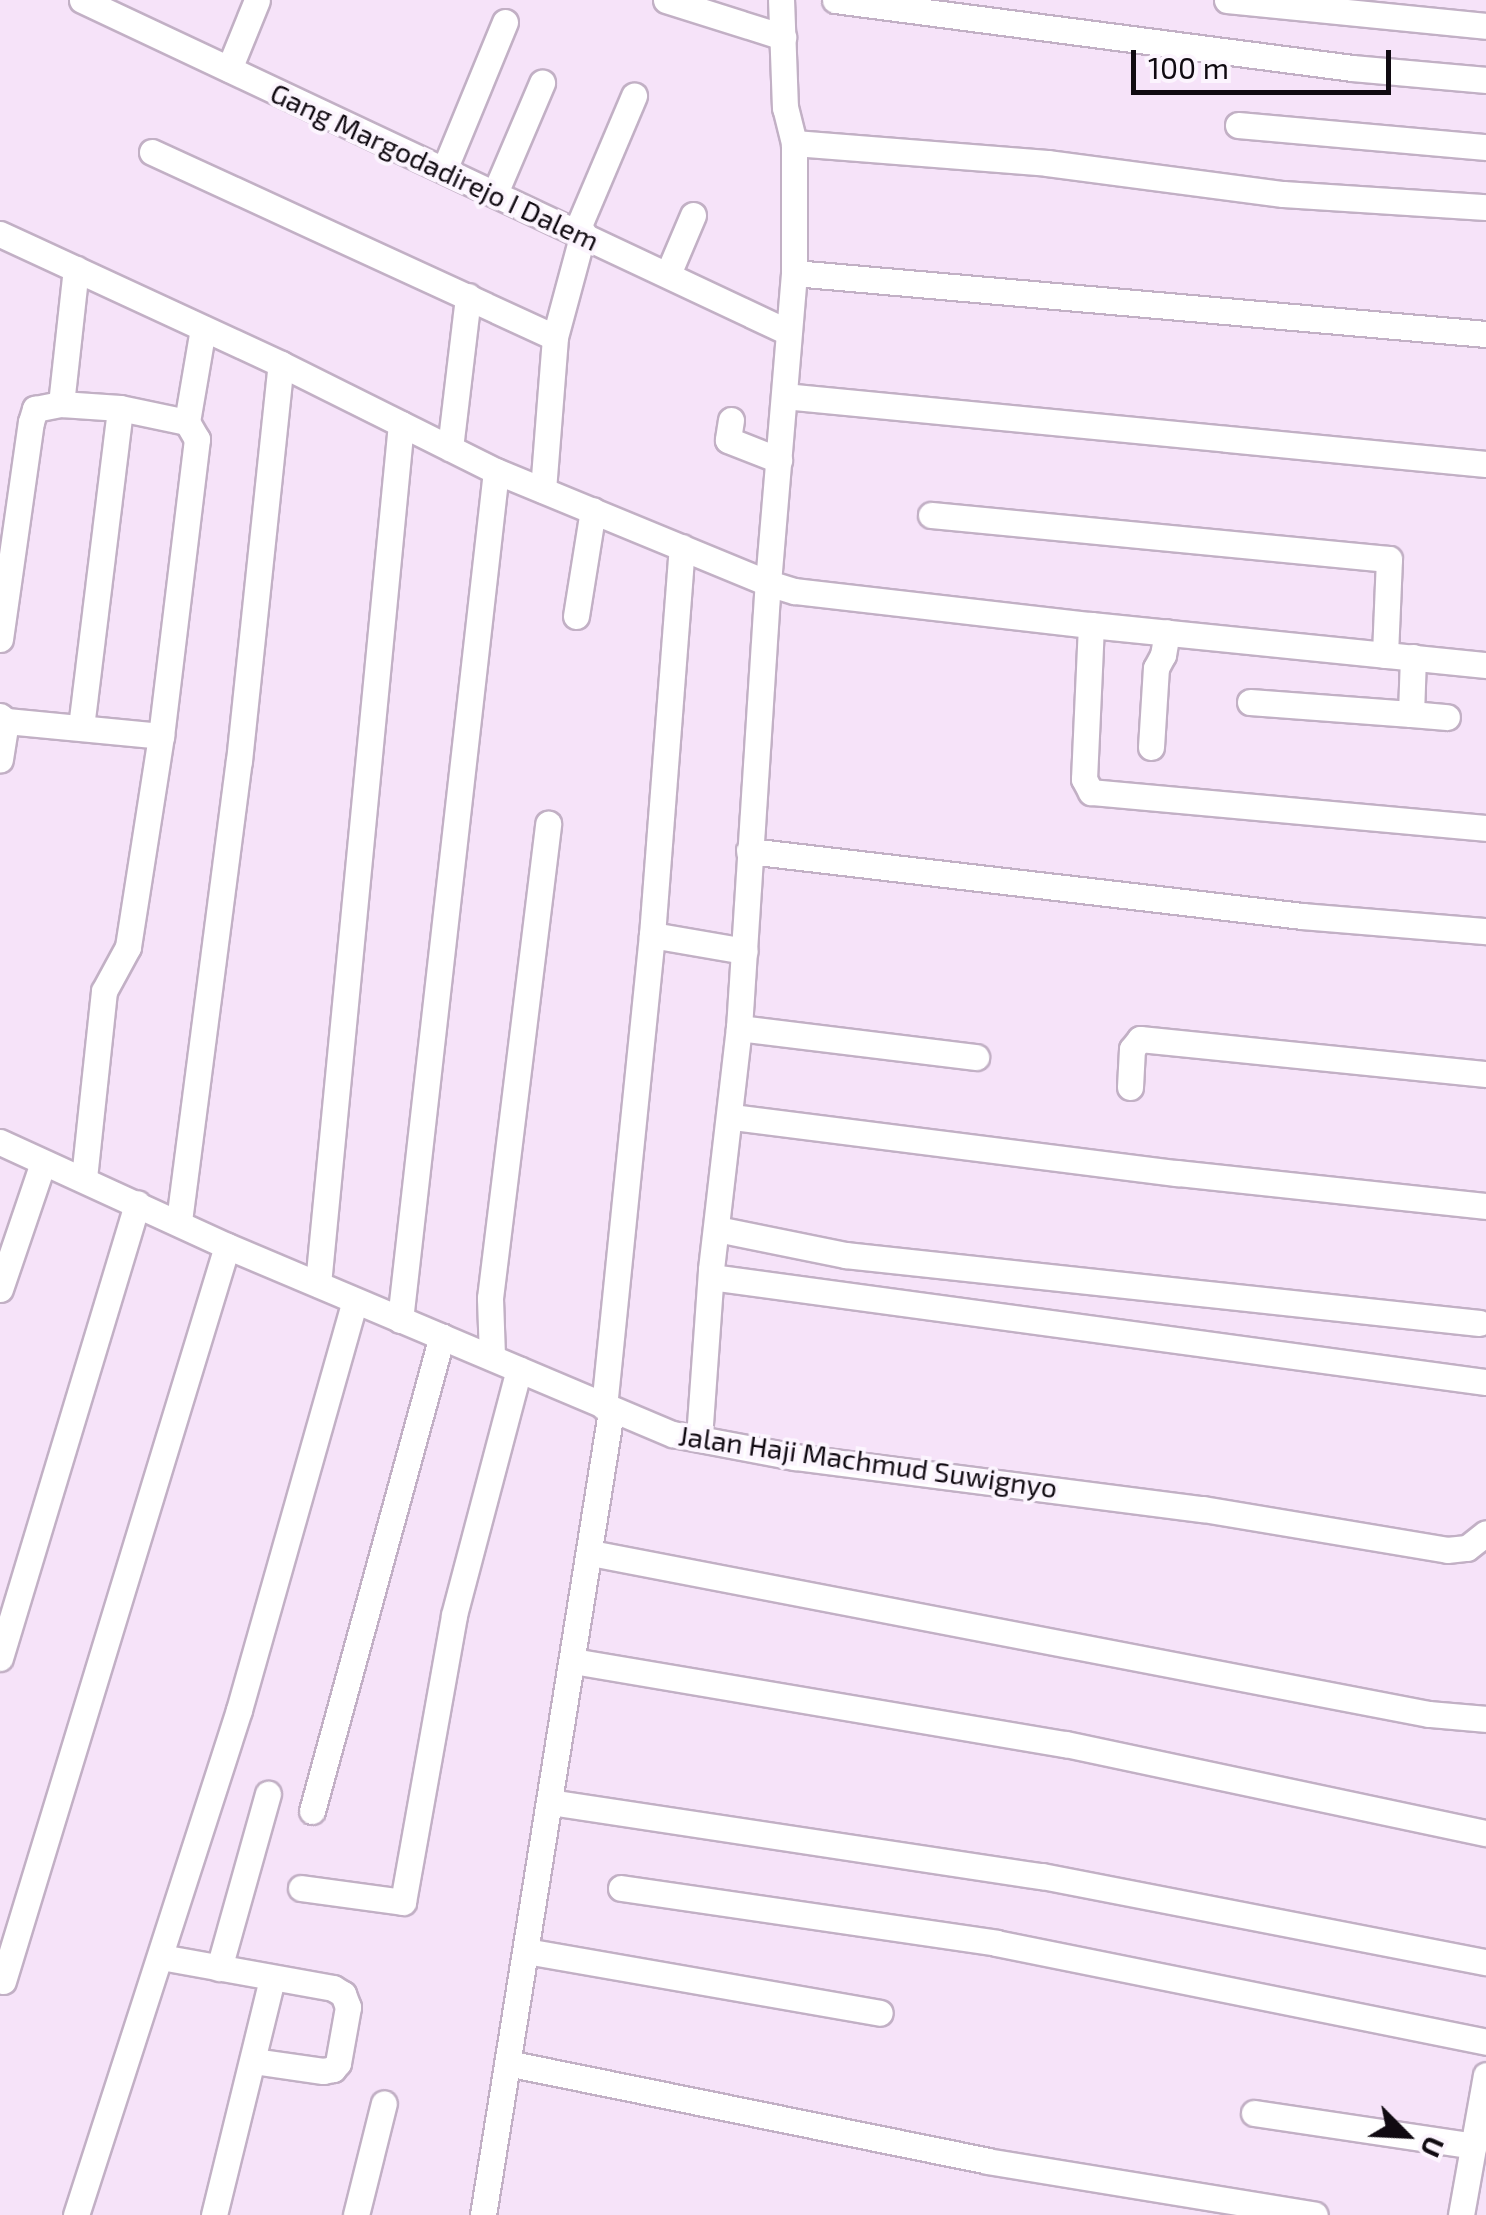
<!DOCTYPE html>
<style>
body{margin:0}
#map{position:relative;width:1486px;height:2215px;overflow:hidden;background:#f6e3f9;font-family:"Exo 2",sans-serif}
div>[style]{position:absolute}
.roads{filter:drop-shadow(2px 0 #c2b0c5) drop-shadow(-2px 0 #c2b0c5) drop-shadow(0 2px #c2b0c5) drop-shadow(0 -2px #c2b0c5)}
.minor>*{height:25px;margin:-12.5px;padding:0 12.5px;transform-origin:12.5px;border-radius:12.5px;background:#fff}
span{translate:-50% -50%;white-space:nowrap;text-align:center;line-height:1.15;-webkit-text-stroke:8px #fcf5fe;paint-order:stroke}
.street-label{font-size:28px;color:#100a11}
.north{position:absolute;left:1356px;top:2085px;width:100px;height:100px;-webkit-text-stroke:8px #fcf5fe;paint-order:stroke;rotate:114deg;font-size:28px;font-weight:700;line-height:40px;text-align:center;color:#100a11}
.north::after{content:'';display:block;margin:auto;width:35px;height:45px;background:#100a11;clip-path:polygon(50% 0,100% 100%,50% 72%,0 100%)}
.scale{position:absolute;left:1131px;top:50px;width:260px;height:45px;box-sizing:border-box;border:5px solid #100a11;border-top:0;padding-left:12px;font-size:30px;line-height:35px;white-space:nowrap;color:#100a11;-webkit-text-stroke:8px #fcf5fe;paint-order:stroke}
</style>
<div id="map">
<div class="roads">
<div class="minor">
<div style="left:82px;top:0;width:780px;rotate:25.19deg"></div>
<div style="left:666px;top:0;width:123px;rotate:17.5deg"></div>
<div style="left:835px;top:0;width:521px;rotate:7.49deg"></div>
<div style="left:1352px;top:68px;width:135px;rotate:5.1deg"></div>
<div style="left:1227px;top:0;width:260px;rotate:5.7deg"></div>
<div style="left:229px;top:69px;width:74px;rotate:-67.9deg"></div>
<div style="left:1238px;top:125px;width:249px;rotate:5.1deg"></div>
<div style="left:794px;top:143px;width:254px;rotate:4.5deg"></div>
<div style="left:1047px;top:163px;width:238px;rotate:7.5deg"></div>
<div style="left:1283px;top:194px;width:203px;rotate:3.7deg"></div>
<div style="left:152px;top:152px;width:443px;rotate:24.7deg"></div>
<div style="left:444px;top:170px;width:160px;rotate:-67.6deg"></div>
<div style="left:495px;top:193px;width:120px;rotate:-66.9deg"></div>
<div style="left:577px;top:230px;width:146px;rotate:-67deg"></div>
<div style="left:0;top:234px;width:310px;rotate:24.8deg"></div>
<div style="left:281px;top:364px;width:240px;rotate:26.5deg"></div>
<div style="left:496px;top:471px;width:294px;rotate:22.4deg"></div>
<div style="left:768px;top:583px;width:28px;rotate:17deg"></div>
<div style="left:795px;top:591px;width:298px;rotate:6.6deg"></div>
<div style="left:1091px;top:625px;width:397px;rotate:5.8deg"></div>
<div style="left:794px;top:273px;width:695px;rotate:5.04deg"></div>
<div style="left:668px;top:274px;width:64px;rotate:-67deg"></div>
<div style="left:784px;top:396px;width:705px;rotate:5.53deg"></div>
<div style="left:61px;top:404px;width:59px;rotate:3.9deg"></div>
<div style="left:120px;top:408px;width:68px;rotate:11.8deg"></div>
<div style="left:187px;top:422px;width:20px;rotate:60deg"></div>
<div style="left:197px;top:439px;width:299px;rotate:96.9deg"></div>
<div style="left:161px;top:736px;width:214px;rotate:98.9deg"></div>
<div style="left:128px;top:947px;width:50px;rotate:118.6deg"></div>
<div style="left:104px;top:991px;width:189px;rotate:96.1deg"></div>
<div style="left:731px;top:420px;width:20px;rotate:99deg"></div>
<div style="left:728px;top:440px;width:55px;rotate:21.4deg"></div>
<div style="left:187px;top:422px;width:95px;rotate:-80.3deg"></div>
<div style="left:450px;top:448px;width:153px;rotate:-83.2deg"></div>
<div style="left:543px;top:490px;width:153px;rotate:-85.5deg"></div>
<div style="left:555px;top:337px;width:108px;rotate:-74.9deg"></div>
<div style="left:931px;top:515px;width:460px;rotate:5.5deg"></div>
<div style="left:1389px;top:559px;width:96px;rotate:92.4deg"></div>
<div style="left:576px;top:616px;width:107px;rotate:-80.9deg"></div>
<div style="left:1091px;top:625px;width:154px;rotate:92.6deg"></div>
<div style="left:1084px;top:779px;width:15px;rotate:62deg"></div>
<div style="left:1091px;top:792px;width:397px;rotate:5.2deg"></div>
<div style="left:0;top:639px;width:219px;rotate:-81.9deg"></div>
<div style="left:31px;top:422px;width:14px;rotate:-73deg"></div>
<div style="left:35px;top:409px;width:26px;rotate:-11deg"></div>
<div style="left:61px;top:404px;width:136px;rotate:-83.7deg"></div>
<div style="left:1250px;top:702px;width:161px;rotate:4.3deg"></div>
<div style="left:1411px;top:714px;width:57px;rotate:-88deg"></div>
<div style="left:1411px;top:714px;width:36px;rotate:5deg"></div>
<div style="left:0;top:716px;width:8px;rotate:40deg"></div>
<div style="left:6px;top:721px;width:39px;rotate:99deg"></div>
<div style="left:6px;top:721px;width:156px;rotate:5.5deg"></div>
<div style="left:81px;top:727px;width:321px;rotate:-83deg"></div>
<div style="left:1151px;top:747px;width:79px;rotate:-86.4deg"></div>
<div style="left:1156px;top:668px;width:15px;rotate:-62deg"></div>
<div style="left:1163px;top:655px;width:23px;rotate:-80deg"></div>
<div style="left:749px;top:851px;width:557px;rotate:6.7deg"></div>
<div style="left:1302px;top:916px;width:185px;rotate:4.7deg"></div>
<div style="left:652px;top:935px;width:94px;rotate:9.8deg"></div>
<div style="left:739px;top:1028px;width:239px;rotate:7deg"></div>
<div style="left:1130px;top:1087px;width:38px;rotate:-87deg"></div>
<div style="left:1132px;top:1049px;width:13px;rotate:-51deg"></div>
<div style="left:1140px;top:1039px;width:348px;rotate:5.8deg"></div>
<div style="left:732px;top:1117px;width:449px;rotate:7.2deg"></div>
<div style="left:1177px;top:1173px;width:311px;rotate:6.1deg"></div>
<div style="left:0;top:1142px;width:250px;rotate:24.6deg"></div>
<div style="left:227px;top:1246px;width:484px;rotate:22.9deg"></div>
<div style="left:673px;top:1434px;width:124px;rotate:10.7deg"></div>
<div style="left:795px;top:1457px;width:411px;rotate:7.3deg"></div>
<div style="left:1203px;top:1509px;width:247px;rotate:9.5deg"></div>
<div style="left:1447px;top:1550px;width:20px;rotate:-6deg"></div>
<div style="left:1467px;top:1548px;width:24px;rotate:-38deg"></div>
<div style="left:179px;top:1221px;width:464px;rotate:-82.6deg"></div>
<div style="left:239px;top:761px;width:399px;rotate:-84deg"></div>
<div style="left:717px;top:1229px;width:131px;rotate:11.5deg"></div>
<div style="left:845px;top:1255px;width:638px;rotate:6.12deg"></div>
<div style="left:711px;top:1277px;width:782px;rotate:7.72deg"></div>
<div style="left:318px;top:1284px;width:864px;rotate:-84.49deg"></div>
<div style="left:0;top:1289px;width:133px;rotate:-71.2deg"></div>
<div style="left:400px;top:1320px;width:854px;rotate:-83.55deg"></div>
<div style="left:492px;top:1356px;width:58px;rotate:-92deg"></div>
<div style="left:490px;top:1298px;width:478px;rotate:-83deg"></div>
<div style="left:604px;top:1407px;width:474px;rotate:-84.2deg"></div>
<div style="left:652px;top:935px;width:389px;rotate:-85.6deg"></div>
<div style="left:699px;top:1438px;width:169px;rotate:-85.9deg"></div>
<div style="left:711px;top:1269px;width:243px;rotate:-83.4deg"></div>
<div style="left:739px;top:1028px;width:446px;rotate:-86.3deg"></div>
<div style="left:768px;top:583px;width:311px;rotate:-85.2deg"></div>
<div style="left:794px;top:273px;width:130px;rotate:-90deg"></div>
<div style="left:794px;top:143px;width:36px;rotate:-104deg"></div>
<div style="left:785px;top:108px;width:108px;rotate:-92.1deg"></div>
<div style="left:591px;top:1553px;width:853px;rotate:10.88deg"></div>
<div style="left:1429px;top:1714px;width:57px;rotate:5deg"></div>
<div style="left:0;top:1658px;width:475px;rotate:-73.2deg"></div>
<div style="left:573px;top:1661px;width:500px;rotate:9.6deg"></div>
<div style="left:1066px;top:1744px;width:429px;rotate:12deg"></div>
<div style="left:550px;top:1802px;width:498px;rotate:8.6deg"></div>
<div style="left:1042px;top:1876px;width:452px;rotate:11deg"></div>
<div style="left:312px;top:1811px;width:492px;rotate:-74.7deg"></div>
<div style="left:301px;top:1888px;width:103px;rotate:7.8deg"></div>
<div style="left:403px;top:1902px;width:291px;rotate:-79.9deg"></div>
<div style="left:454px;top:1615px;width:254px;rotate:-75.2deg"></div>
<div style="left:621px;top:1888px;width:379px;rotate:8.3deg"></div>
<div style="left:996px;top:1943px;width:500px;rotate:11.4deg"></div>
<div style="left:526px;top:1951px;width:359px;rotate:9.9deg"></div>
<div style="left:161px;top:1957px;width:175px;rotate:10.2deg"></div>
<div style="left:333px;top:1988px;width:12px;rotate:31deg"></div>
<div style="left:343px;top:1994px;width:14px;rotate:69deg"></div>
<div style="left:348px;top:2007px;width:57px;rotate:100.1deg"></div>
<div style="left:338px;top:2063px;width:8px;rotate:130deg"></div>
<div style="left:333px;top:2069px;width:10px;rotate:169deg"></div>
<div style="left:323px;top:2071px;width:71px;rotate:-171.9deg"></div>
<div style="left:219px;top:1968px;width:181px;rotate:-74.3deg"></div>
<div style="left:3px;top:1981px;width:768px;rotate:-73.05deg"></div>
<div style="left:507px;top:2063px;width:490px;rotate:11.5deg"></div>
<div style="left:987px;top:2161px;width:332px;rotate:9.3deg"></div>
<div style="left:1254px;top:2113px;width:222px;rotate:8.5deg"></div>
<div style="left:76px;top:2215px;width:531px;rotate:-72.11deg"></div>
<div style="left:239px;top:1710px;width:425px;rotate:-74.2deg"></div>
<div style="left:214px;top:2215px;width:243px;rotate:-76.2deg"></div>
<div style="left:356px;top:2215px;width:115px;rotate:-76deg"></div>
<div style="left:483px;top:2215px;width:814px;rotate:-80.95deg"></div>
<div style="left:1461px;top:2215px;width:142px;rotate:-79.9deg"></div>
</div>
</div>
<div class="street-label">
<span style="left:435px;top:166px;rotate:25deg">Gang Margodadirejo I Dalem</span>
<span style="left:868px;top:1461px;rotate:8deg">Jalan Haji Machmud Suwignyo</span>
</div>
<div class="north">U</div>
<div class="scale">100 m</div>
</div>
